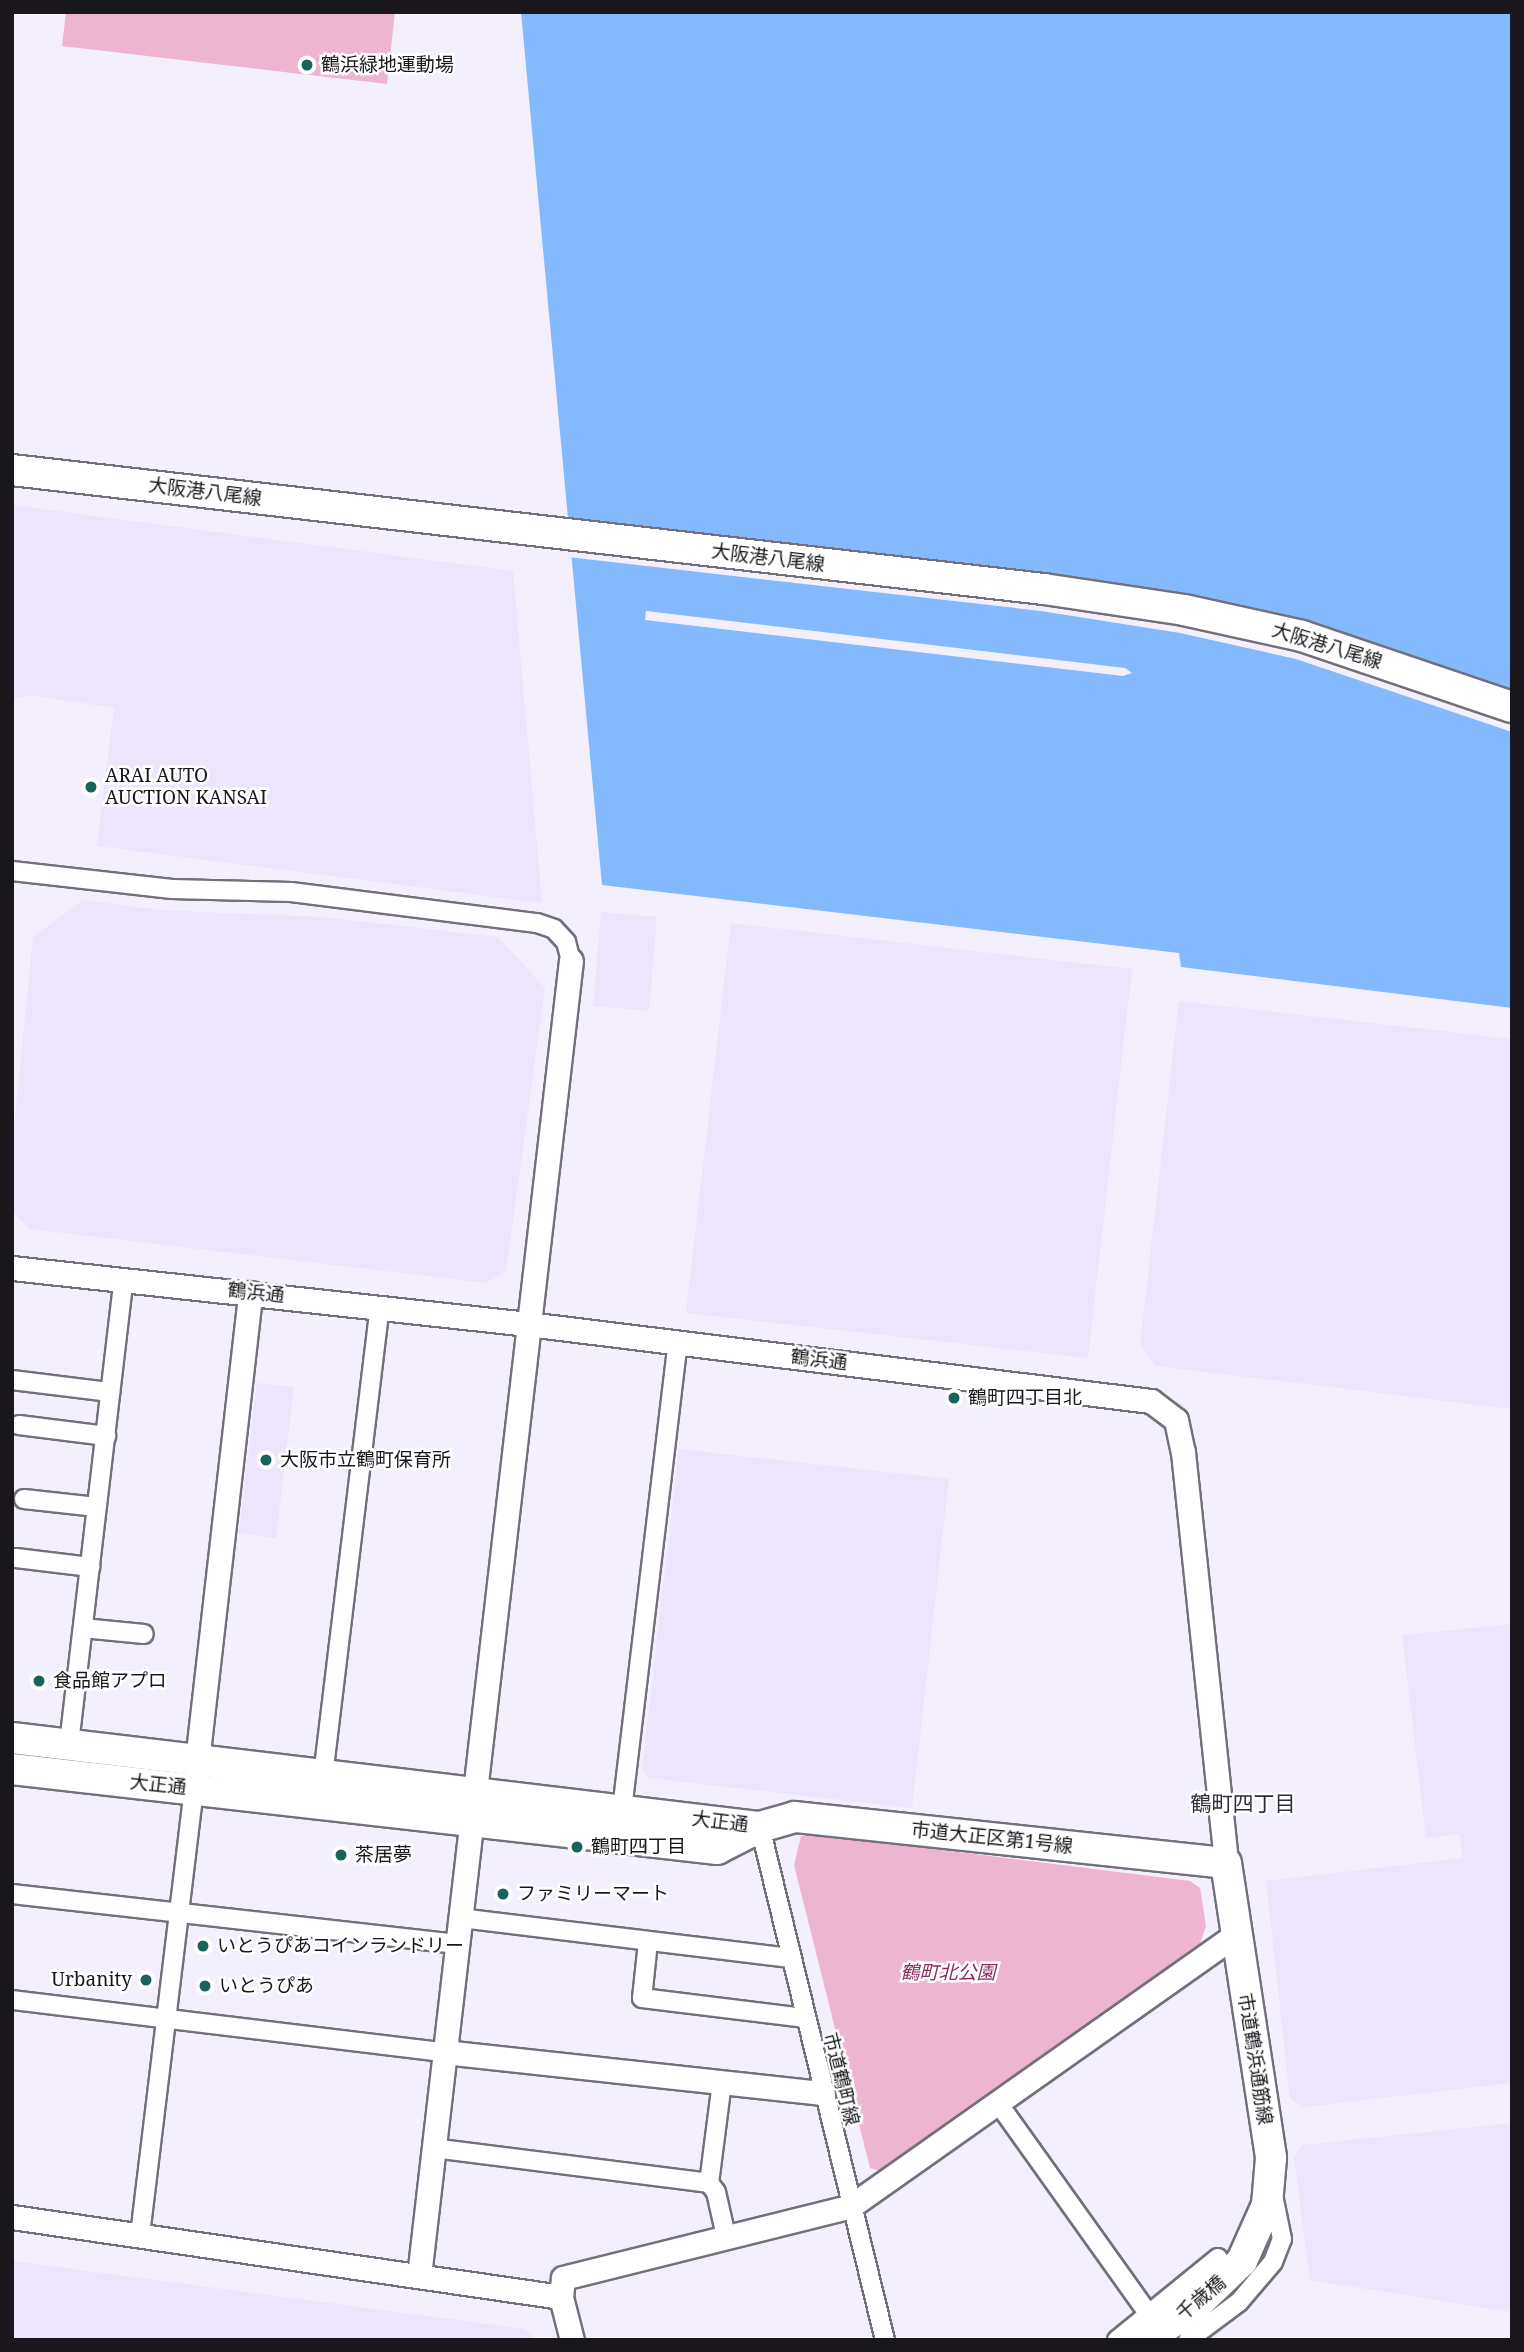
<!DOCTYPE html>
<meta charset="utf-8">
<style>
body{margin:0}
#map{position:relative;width:1524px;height:2352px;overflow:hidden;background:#f4effd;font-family:"Noto Serif","Noto Sans JP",serif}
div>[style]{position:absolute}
.built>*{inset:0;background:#ede5fb}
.green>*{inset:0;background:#eeb5d1}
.water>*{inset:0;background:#84bafd}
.pier>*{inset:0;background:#f4effd}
.roads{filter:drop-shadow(2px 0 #736f7b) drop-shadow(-2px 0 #736f7b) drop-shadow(0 2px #736f7b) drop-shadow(0 -2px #736f7b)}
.minor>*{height:18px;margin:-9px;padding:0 9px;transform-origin:9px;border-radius:9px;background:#fff}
.tertiary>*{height:23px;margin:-11.5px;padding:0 11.5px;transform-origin:11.5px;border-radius:11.5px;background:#fff}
.primary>*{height:30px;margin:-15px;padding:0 15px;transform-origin:15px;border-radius:15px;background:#fff}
.dots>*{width:19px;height:19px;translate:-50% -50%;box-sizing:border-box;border:4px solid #fff;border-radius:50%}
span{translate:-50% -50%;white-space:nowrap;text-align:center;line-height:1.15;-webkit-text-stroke:5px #fff;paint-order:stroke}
.poi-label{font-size:19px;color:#19171c}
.left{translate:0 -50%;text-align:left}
.right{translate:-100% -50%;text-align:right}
.street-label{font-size:19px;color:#19171c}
.park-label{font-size:19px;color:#892a63;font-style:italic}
.neighbourhood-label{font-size:21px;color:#302c37}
.frame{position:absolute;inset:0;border:14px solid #19171c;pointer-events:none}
</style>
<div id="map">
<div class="built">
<div style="clip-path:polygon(12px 505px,513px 571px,542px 903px,97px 846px,114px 708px,31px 695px,13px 698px)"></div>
<div style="clip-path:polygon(83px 900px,159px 910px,323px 917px,498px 937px,545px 988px,506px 1271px,486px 1283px,30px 1229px,12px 1211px,12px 1148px,33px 937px)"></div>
<div style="clip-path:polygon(601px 912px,657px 917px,649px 1011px,593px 1006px)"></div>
<div style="clip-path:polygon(731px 923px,1132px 969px,1088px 1358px,686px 1313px)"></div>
<div style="clip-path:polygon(1179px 1001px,1512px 1039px,1512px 1409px,1155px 1366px,1140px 1344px)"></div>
<div style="clip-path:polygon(257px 1383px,294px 1387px,276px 1538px,239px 1533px)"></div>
<div style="clip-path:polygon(679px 1449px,949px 1479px,912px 1808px,648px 1778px,642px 1768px)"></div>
<div style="clip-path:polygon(1512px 1624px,1512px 2083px,1305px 2107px,1290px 2099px,1266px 1881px,1463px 1858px,1460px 1834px,1426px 1838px,1402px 1635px)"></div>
<div style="clip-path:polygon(1512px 2123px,1512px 2312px,1310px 2280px,1294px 2158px,1302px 2145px)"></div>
<div style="clip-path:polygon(12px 2261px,525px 2329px,537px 2340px,12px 2340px)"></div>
</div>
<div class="green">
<div style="clip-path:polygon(66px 12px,395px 12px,387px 84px,62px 46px)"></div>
<div style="clip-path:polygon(814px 1834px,1190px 1881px,1200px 1888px,1206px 1926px,1200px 1944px,880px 2171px,870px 2168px,794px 1865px,801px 1836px)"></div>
</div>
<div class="water">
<div style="clip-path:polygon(521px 12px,1512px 12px,1512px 1008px,1181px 967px,1179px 953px,602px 885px)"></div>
</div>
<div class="pier">
<div style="clip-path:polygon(565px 521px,1185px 596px,1249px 608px,1379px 645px,1512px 693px,1512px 732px,1296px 659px,1180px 633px,1041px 611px,568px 557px)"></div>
<div style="clip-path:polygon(646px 611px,1125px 668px,1132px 673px,1123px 676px,645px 620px)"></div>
</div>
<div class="roads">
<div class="minor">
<div style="left:12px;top:871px;width:161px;rotate:6.4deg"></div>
<div style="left:172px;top:889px;width:119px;rotate:1.4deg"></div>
<div style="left:291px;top:892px;width:248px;rotate:7.2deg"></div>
<div style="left:537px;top:923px;width:18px;rotate:19deg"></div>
<div style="left:554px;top:929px;width:18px;rotate:47deg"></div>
<div style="left:566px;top:942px;width:20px;rotate:75deg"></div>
<div style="left:12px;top:1380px;width:99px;rotate:7deg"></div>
<div style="left:19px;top:1425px;width:88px;rotate:7.2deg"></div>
<div style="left:24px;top:1499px;width:73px;rotate:6.3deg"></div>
<div style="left:16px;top:1558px;width:75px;rotate:6.9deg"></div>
<div style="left:83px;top:1628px;width:61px;rotate:5.6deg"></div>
<div style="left:69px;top:1744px;width:468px;rotate:-83.3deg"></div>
<div style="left:323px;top:1776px;width:472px;rotate:-83.1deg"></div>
<div style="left:622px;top:1810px;width:470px;rotate:-83.2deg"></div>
<div style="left:760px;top:1827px;width:528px;rotate:76.31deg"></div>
<div style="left:12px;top:1894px;width:448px;rotate:6.4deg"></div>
<div style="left:460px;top:1918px;width:332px;rotate:6.9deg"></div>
<div style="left:648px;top:1942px;width:56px;rotate:96.1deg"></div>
<div style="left:642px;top:1998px;width:163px;rotate:7deg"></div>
<div style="left:12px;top:2000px;width:435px;rotate:6.9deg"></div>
<div style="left:722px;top:2082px;width:102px;rotate:97.3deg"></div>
<div style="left:709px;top:2183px;width:11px;rotate:52deg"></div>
<div style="left:716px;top:2192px;width:45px;rotate:77.2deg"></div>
<div style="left:998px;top:2103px;width:262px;rotate:54.5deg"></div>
<div style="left:433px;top:2148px;width:278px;rotate:7.2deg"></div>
<div style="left:140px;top:2235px;width:458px;rotate:-83.1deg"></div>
<div style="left:1117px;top:2340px;width:130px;rotate:-39.1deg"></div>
<div style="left:1188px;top:2340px;width:64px;rotate:-36.7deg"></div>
<div style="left:1239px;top:2302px;width:52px;rotate:-49.6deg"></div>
<div style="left:1273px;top:2262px;width:25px;rotate:-69deg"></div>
<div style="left:1282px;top:2239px;width:45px;rotate:-101.6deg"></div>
</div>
<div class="tertiary">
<div style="left:12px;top:1268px;width:519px;rotate:6.19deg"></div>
<div style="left:528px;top:1324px;width:628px;rotate:7.05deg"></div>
<div style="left:1151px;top:1401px;width:31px;rotate:37deg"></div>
<div style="left:1176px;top:1420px;width:33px;rotate:78deg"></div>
<div style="left:1183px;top:1452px;width:413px;rotate:84deg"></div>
<div style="left:197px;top:1761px;width:471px;rotate:-83.5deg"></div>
<div style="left:444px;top:2052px;width:381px;rotate:6.2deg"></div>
<div style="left:12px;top:2217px;width:555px;rotate:8.29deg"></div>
<div style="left:561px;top:2297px;width:44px;rotate:75.7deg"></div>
<div style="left:419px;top:2276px;width:1324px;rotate:-83.41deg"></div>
<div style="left:561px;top:2297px;width:19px;rotate:-84deg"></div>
<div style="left:563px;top:2278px;width:297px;rotate:-14deg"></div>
<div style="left:851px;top:2206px;width:470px;rotate:-35.2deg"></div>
</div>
<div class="primary">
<div style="left:12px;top:470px;width:1039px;rotate:6.58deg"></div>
<div style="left:1044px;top:589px;width:142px;rotate:8.5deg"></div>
<div style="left:1184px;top:610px;width:121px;rotate:12.4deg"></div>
<div style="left:1302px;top:636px;width:222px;rotate:18.7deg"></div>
<div style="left:12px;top:1738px;width:753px;rotate:6.79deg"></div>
<div style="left:12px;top:1769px;width:710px;rotate:6.47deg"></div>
<div style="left:717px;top:1849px;width:48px;rotate:-27.1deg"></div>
<div style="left:760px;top:1827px;width:36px;rotate:-16deg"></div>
<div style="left:795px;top:1817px;width:433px;rotate:6.1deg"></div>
<div style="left:1226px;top:1863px;width:298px;rotate:81.3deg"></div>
<div style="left:1271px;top:2158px;width:47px;rotate:94.9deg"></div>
<div style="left:1267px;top:2205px;width:61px;rotate:114.1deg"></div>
<div style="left:1242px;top:2261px;width:62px;rotate:136.3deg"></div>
<div style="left:1197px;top:2304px;width:61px;rotate:143.7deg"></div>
</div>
</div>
<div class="dots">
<div style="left:307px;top:65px;background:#18635b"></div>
<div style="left:91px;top:787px;background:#18635b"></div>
<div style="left:954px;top:1398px;background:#18635b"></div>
<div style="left:266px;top:1460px;background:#18635b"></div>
<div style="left:39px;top:1681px;background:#18635b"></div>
<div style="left:577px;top:1847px;background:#18635b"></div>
<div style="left:341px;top:1855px;background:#18635b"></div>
<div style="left:503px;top:1894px;background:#18635b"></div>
<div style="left:203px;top:1946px;background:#18635b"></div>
<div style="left:146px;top:1980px;background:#18635b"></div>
<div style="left:205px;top:1986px;background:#18635b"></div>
</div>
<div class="poi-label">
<span class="left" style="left:321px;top:65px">鶴浜緑地運動場</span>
<span class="left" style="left:105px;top:787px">ARAI AUTO<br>AUCTION KANSAI</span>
<span class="left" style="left:968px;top:1398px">鶴町四丁目北</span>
<span class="left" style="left:280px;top:1460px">大阪市立鶴町保育所</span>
<span class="left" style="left:53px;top:1681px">食品館アプロ</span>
<span class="left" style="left:591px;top:1847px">鶴町四丁目</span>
<span class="left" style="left:355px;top:1855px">茶居夢</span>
<span class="left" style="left:517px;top:1894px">ファミリーマート</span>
<span class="left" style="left:217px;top:1946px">いとうぴあコインランドリー</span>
<span class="right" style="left:132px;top:1980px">Urbanity</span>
<span class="left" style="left:219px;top:1986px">いとうぴあ</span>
</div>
<div class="street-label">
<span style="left:205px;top:492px;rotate:7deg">大阪港八尾線</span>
<span style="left:768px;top:558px;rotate:7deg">大阪港八尾線</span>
<span style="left:1327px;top:646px;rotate:17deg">大阪港八尾線</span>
<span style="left:256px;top:1293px;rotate:6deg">鶴浜通</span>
<span style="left:819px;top:1360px;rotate:7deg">鶴浜通</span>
<span style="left:158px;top:1785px;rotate:6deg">大正通</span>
<span style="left:720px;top:1822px;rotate:7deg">大正通</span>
<span style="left:992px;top:1838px;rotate:6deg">市道大正区第1号線</span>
<span style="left:1255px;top:2059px;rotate:81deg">市道鶴浜通筋線</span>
<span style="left:841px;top:2079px;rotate:76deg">市道鶴町線</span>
<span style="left:1201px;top:2298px;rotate:-40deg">千歳橋</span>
</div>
<div class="park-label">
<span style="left:948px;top:1973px">鶴町北公園</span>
</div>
<div class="neighbourhood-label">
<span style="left:1243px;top:1803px">鶴町四丁目</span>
</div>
<div class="frame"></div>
</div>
